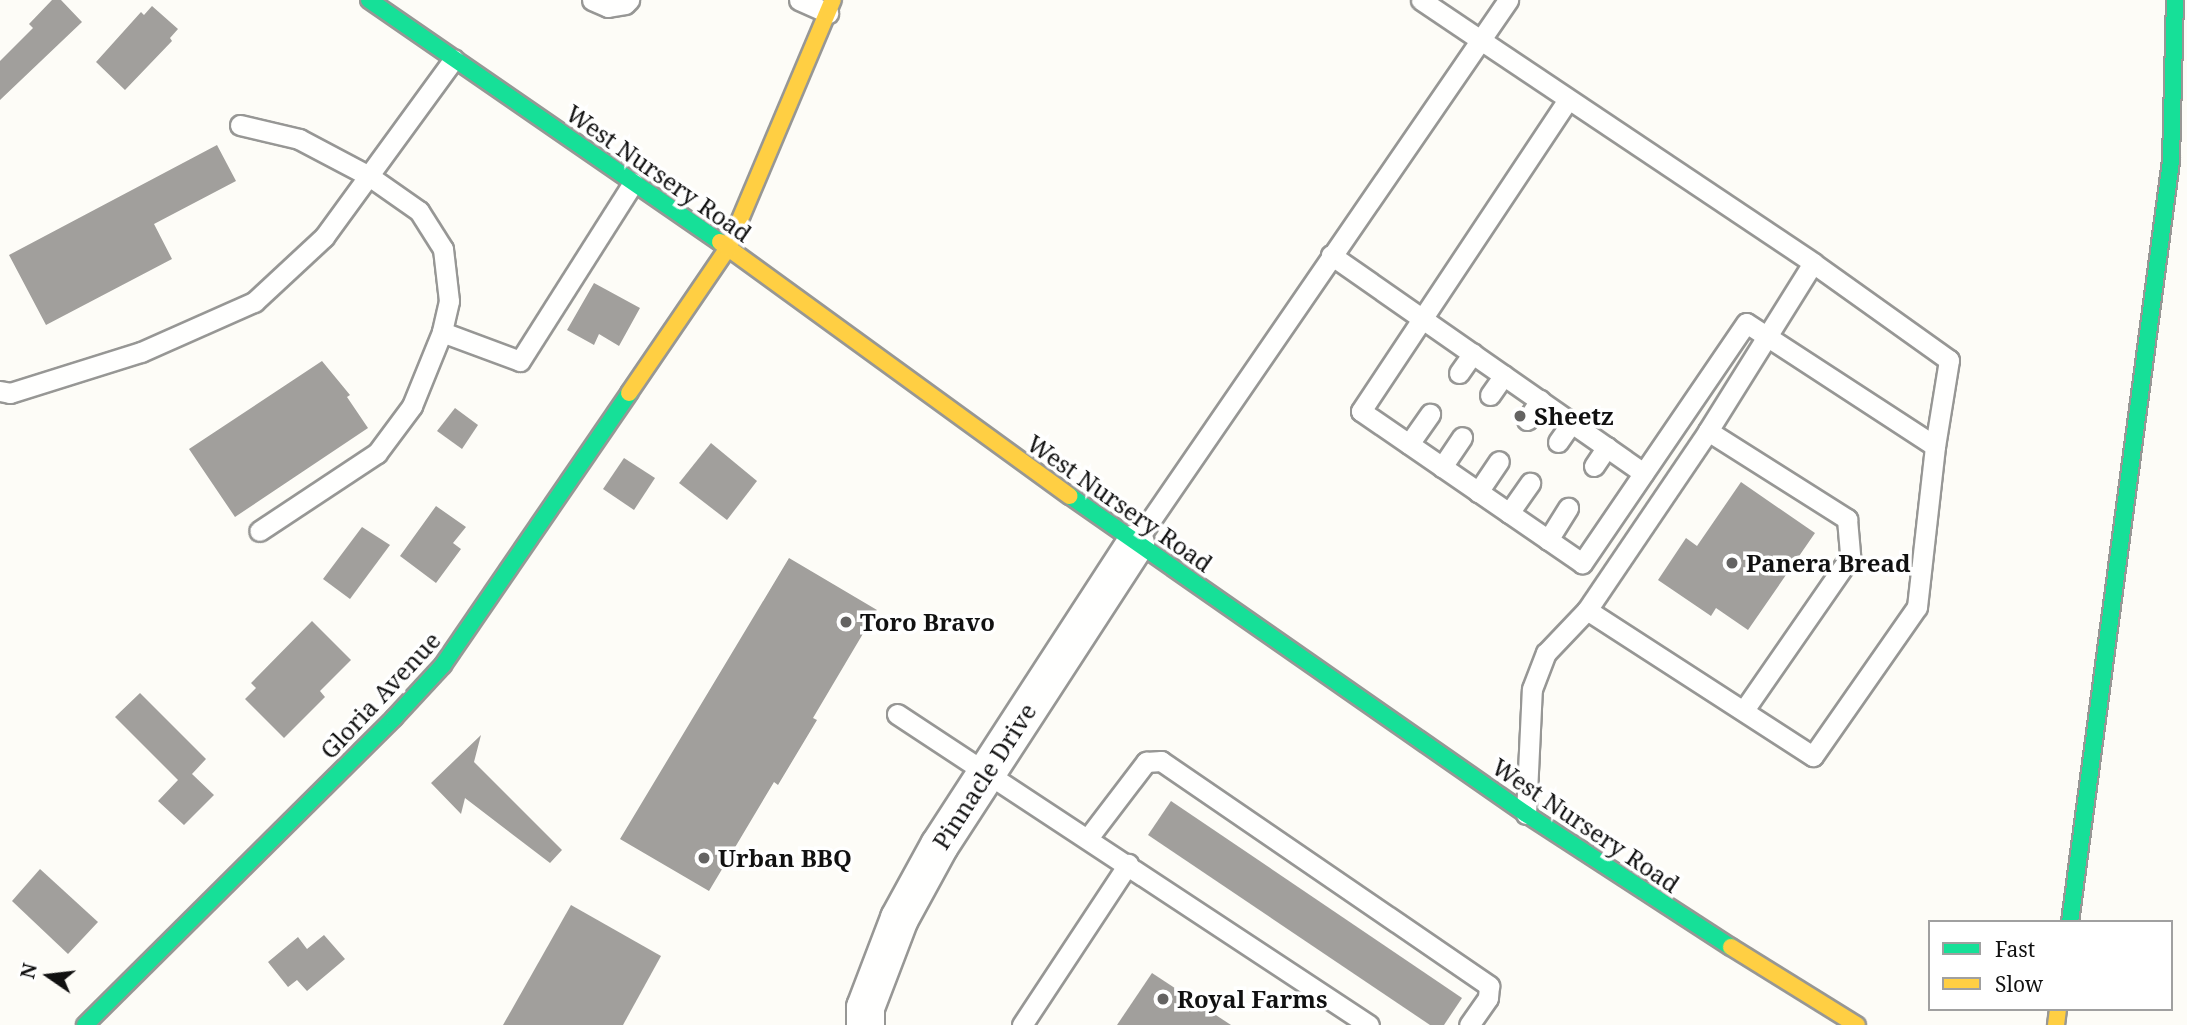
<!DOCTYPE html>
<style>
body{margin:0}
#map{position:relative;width:2187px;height:1025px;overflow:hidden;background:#fdfcf7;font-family:"Noto Serif",serif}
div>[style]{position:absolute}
.building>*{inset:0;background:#a19f9c}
.roads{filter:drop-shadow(2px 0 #979795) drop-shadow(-2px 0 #979795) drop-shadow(0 2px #979795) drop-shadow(0 -2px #979795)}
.lane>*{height:19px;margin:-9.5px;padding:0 9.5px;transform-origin:9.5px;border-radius:9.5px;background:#fffffe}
.street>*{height:37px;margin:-18.5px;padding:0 18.5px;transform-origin:18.5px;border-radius:18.5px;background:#fffffe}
.fast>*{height:16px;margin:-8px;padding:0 8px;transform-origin:8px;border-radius:8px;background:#16e098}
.slow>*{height:16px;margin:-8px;padding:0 8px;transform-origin:8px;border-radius:8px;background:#ffcf43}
.dots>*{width:19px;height:19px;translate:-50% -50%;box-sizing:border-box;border:4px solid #fff;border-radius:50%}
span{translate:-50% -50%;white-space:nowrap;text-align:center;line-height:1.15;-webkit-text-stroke:7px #fff;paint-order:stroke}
.street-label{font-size:24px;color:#111}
.poi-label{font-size:24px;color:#111;font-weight:700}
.left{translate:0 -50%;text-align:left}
.legend{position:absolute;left:1928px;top:920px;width:245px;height:91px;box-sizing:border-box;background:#fff;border:2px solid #a0a0a0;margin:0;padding:9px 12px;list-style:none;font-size:21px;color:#111}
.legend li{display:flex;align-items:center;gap:14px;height:35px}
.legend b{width:35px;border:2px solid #a0a0a0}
.north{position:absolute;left:14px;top:941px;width:70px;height:70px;-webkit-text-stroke:5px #fff;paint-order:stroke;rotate:284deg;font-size:19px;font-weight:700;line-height:28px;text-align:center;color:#111}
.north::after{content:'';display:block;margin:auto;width:24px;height:32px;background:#111;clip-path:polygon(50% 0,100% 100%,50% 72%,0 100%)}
</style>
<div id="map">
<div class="building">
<div style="clip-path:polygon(52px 0,61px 0,82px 22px,0 100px,0 61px,33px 28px,29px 24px)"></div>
<div style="clip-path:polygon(152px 6px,178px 29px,170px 38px,172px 41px,125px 90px,96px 62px,141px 12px,144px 15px)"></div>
<div style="clip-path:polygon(217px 145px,236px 181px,154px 224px,172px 259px,46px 325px,9px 255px)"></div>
<div style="clip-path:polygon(594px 283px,640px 308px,619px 346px,599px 334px,594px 345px,567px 330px)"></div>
<div style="clip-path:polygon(322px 361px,350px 395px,347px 397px,368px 428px,235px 517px,189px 449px)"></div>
<div style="clip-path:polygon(455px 408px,478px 425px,462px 449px,437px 431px)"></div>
<div style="clip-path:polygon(711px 443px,757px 481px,727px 520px,679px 483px)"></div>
<div style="clip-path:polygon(624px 458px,655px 478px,634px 510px,603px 489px)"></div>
<div style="clip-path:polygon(1741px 482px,1815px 533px,1748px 630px,1716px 608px,1711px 616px,1658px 580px,1686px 538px,1697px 546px)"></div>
<div style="clip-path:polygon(436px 506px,466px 527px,453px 543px,461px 549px,436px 583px,400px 556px)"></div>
<div style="clip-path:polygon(362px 527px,390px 545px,350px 599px,323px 579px)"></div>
<div style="clip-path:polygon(789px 558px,877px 610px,813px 718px,817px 720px,778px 785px,774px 782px,709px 891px,620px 839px)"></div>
<div style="clip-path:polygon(312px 621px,351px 660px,320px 691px,325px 697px,284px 738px,245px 699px,256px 688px,251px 683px)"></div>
<div style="clip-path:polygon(140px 693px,206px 759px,192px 774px,214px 795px,184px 825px,158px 801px,178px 780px,115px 717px)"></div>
<div style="clip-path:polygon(481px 735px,474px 762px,562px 850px,550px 863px,465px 798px,461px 814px,431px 783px)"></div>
<div style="clip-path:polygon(1171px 801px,1462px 998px,1444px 1025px,1430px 1025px,1148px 835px)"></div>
<div style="clip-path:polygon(40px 869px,98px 922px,68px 954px,12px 901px)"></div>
<div style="clip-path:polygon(571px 905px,661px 956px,623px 1025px,503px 1025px)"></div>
<div style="clip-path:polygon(324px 935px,345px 959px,307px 991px,297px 980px,288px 987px,268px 962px,298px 937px,307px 949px)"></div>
<div style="clip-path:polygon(1152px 973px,1231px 1025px,1117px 1025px)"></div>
</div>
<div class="roads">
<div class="lane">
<div style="left:592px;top:0;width:17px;rotate:24deg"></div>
<div style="left:608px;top:7px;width:17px;rotate:-10deg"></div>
<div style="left:625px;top:4px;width:6px;rotate:-45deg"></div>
<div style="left:799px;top:0;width:32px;rotate:24deg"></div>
<div style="left:1421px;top:0;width:70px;rotate:33.9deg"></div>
<div style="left:1479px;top:39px;width:402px;rotate:33.8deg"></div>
<div style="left:1813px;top:263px;width:167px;rotate:35.5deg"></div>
<div style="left:1949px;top:360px;width:87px;rotate:99.2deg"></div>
<div style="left:1935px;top:446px;width:225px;rotate:-146.9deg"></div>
<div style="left:1746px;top:323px;width:291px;rotate:124.3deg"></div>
<div style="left:1582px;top:563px;width:268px;rotate:-145.5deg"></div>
<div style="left:1361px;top:411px;width:374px;rotate:-56.4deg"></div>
<div style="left:240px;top:125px;width:61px;rotate:13.3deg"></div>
<div style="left:299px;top:139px;width:79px;rotate:27.9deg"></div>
<div style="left:369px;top:176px;width:61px;rotate:35deg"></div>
<div style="left:419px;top:211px;width:45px;rotate:57.7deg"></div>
<div style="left:443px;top:249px;width:52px;rotate:83.4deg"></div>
<div style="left:449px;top:301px;width:32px;rotate:103deg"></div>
<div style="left:442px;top:332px;width:80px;rotate:112.1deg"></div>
<div style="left:412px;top:406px;width:59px;rotate:126.7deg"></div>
<div style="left:377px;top:453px;width:141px;rotate:146.5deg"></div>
<div style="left:1331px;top:255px;width:381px;rotate:34.9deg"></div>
<div style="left:442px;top:332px;width:83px;rotate:20.4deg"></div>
<div style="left:520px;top:361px;width:211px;rotate:-57.6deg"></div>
<div style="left:1459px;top:373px;width:24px;rotate:-55deg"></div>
<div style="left:0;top:391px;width:10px;rotate:11deg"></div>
<div style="left:10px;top:393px;width:137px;rotate:-17.4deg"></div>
<div style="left:141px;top:352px;width:124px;rotate:-23.9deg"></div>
<div style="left:254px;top:302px;width:96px;rotate:-42.9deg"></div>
<div style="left:324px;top:237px;width:220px;rotate:-53.9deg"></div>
<div style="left:1490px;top:395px;width:24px;rotate:-55deg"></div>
<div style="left:1527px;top:420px;width:24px;rotate:-57deg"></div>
<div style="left:1708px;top:431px;width:165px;rotate:32.3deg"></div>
<div style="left:1847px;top:519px;width:38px;rotate:85deg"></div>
<div style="left:1850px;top:557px;width:186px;rotate:124.7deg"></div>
<div style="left:1558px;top:442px;width:24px;rotate:-55deg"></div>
<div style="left:1409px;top:444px;width:37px;rotate:-55deg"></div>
<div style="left:1594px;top:466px;width:23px;rotate:-56deg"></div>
<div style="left:1442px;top:467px;width:36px;rotate:-56deg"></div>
<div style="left:1478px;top:492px;width:37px;rotate:-56deg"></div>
<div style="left:1509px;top:513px;width:37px;rotate:-55deg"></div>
<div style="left:1548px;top:540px;width:38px;rotate:-58deg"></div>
<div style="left:1135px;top:543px;width:659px;rotate:-55.51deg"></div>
<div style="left:1587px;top:610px;width:269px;rotate:32.9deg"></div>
<div style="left:1813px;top:756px;width:182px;rotate:-55.1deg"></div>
<div style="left:1917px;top:607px;width:162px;rotate:-83.6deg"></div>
<div style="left:897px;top:714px;width:565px;rotate:33.38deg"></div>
<div style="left:1526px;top:814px;width:125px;rotate:-87.3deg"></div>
<div style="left:1532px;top:689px;width:39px;rotate:-69deg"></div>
<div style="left:1546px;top:653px;width:59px;rotate:-46.4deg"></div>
<div style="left:1587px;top:610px;width:216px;rotate:-55.9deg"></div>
<div style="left:1708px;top:431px;width:198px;rotate:-58deg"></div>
<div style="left:1088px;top:838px;width:96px;rotate:-52.7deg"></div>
<div style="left:1146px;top:762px;width:15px;rotate:-4deg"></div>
<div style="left:1161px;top:761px;width:398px;rotate:34.4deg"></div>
<div style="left:1489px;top:986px;width:12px;rotate:95deg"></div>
<div style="left:1488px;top:998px;width:33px;rotate:125deg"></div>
<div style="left:1022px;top:1025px;width:193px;rotate:-56.6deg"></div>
</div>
<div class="street">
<div style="left:865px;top:1025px;width:18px;rotate:-90deg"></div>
<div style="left:865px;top:1007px;width:95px;rotate:-69.1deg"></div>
<div style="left:899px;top:918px;width:83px;rotate:-61.3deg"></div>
<div style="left:939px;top:845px;width:360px;rotate:-57deg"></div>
</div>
<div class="fast">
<div style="left:369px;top:0;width:426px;rotate:34.6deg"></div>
<div style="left:1070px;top:496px;width:556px;rotate:34.89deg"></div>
<div style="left:1526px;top:814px;width:244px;rotate:33deg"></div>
<div style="left:2070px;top:922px;width:768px;rotate:-82.44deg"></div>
<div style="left:2171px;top:161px;width:161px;rotate:-88.6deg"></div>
<div style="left:85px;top:1025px;width:436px;rotate:-44.8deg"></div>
<div style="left:394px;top:718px;width:72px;rotate:-47.2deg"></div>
<div style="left:443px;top:665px;width:330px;rotate:-55.6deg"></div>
</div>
<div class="slow">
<div style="left:720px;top:242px;width:432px;rotate:36deg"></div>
<div style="left:629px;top:393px;width:176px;rotate:-55.7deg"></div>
<div style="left:728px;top:248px;width:269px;rotate:-67.1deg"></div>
<div style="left:1731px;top:947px;width:148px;rotate:31.8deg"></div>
<div style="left:2056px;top:1025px;width:16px;rotate:-83deg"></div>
</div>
</div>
<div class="dots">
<div style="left:1520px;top:416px;background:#646362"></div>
<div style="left:1732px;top:563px;background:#646362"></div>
<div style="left:846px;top:622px;background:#646362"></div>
<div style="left:704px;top:858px;background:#646362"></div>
<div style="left:1163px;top:999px;background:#646362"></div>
</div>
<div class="street-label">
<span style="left:659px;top:173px;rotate:35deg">West Nursery Road</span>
<span style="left:1120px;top:503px;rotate:35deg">West Nursery Road</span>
<span style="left:380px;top:695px;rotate:-47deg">Gloria Avenue</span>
<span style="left:984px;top:776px;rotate:-57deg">Pinnacle Drive</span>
<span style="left:1586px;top:825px;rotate:34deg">West Nursery Road</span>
</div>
<div class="poi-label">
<span class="left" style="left:1534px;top:416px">Sheetz</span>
<span class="left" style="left:1746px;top:563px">Panera Bread</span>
<span class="left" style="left:860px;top:622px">Toro Bravo</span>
<span class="left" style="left:718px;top:858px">Urban BBQ</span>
<span class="left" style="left:1177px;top:999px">Royal Farms</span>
</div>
<ul class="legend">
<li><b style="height:9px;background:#16e098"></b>Fast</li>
<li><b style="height:9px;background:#ffcf43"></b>Slow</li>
</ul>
<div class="north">N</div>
</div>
